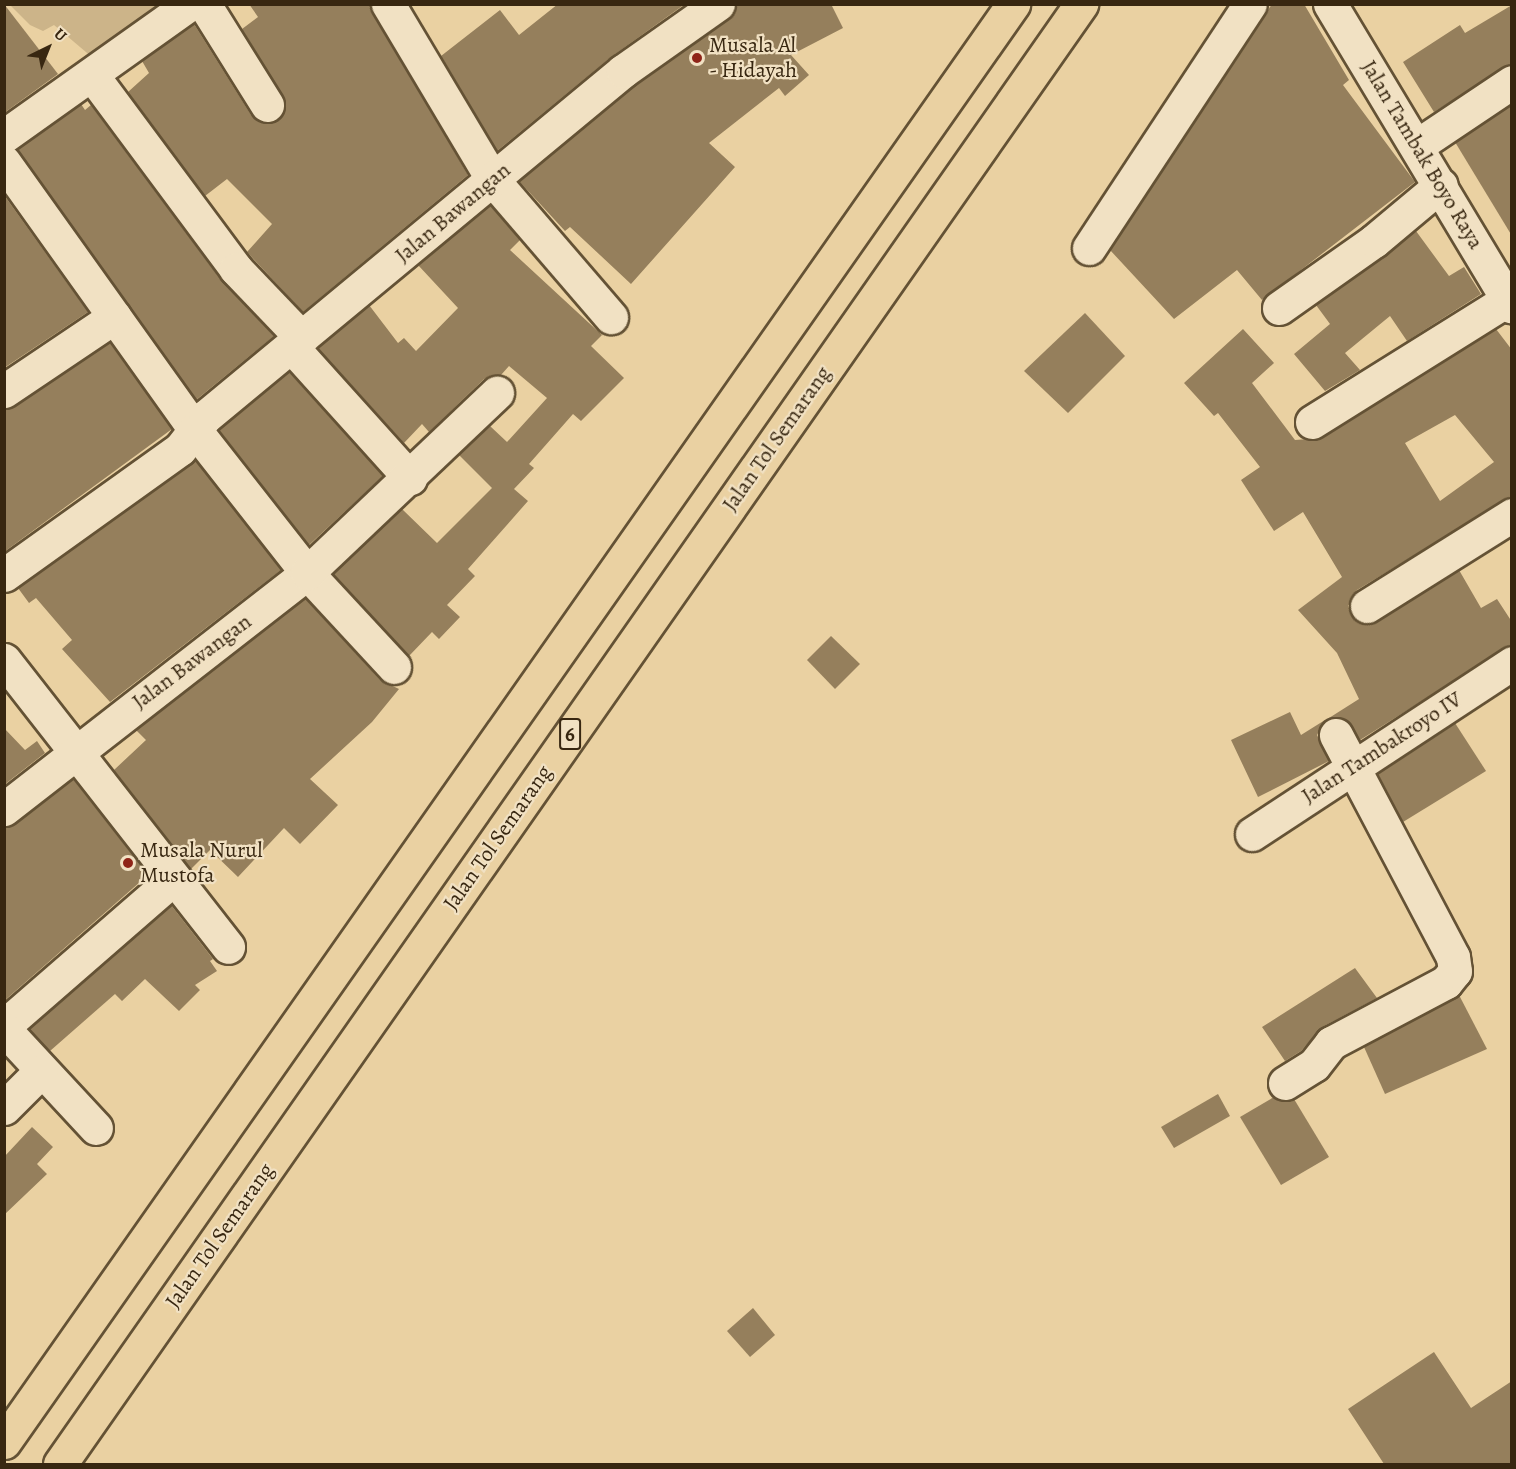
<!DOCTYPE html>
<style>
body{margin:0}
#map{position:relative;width:1516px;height:1469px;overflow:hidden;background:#ead1a2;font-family:Alegreya,serif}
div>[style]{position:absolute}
.green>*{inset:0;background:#ccb489}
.building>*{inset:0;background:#957f5c}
.roads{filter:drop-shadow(2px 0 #645235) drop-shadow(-2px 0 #645235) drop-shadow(0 2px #645235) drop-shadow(0 -2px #645235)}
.minor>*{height:33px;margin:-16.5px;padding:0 16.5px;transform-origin:16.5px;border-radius:16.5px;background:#f1e1c3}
.highway>*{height:33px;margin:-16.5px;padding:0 16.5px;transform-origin:16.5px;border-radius:16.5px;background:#ead1a2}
.dots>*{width:16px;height:16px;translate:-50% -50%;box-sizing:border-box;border:3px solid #f1e1c3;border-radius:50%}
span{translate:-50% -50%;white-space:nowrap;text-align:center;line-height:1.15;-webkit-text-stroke:4.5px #f1e1c3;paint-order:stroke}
.shield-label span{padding:2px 4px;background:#f1e1c3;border:2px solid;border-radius:4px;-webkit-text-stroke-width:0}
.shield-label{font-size:21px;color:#382711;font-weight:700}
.poi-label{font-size:22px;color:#382711}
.left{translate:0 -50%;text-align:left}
.street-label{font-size:22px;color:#382711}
.frame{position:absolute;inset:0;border:6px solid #382711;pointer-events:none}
.north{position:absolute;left:18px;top:18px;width:60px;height:60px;-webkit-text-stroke:4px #f1e1c3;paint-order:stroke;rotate:43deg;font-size:16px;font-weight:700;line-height:24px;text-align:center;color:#382711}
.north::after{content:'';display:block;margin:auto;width:21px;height:27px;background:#382711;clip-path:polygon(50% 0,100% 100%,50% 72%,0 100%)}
</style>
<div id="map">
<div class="green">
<div style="clip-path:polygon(10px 5px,168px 5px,93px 58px,54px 25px,43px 31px,30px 25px)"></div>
</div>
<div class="building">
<div style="clip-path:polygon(4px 4px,58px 74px,4px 113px)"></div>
<div style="clip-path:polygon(249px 4px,369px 4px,468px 175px,303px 312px,247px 252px,272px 224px,227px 179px,205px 196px,128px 92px,149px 73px,142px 61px,194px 24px,251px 115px,267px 124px,277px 121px,284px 113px,283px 96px,242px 29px,258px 17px)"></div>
<div style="clip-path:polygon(558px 4px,685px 4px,611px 57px,497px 151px,441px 56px,500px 10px,519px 35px)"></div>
<div style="clip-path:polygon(738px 4px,831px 4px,843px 28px,791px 55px,809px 75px,785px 96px,779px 88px,709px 143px,735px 167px,631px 284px,570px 227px,565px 231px,519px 181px,634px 86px,729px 19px)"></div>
<div style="clip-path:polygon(1272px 4px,1304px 4px,1349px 80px,1343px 85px,1415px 182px,1262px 300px,1237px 270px,1174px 319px,1110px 250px)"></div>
<div style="clip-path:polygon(1512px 5px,1512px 63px,1434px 112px,1403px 62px,1460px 25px,1465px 33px)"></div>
<div style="clip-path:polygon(81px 104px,85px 110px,91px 105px,221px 280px,274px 336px,196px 400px,17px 149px)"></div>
<div style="clip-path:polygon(1512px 105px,1512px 236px,1455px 142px)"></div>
<div style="clip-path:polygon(4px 195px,88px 312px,4px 368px)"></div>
<div style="clip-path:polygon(490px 205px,520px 240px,510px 250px,602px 335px,591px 346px,624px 378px,581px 421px,573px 414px,529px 464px,534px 468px,514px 489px,528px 501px,468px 569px,475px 576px,447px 605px,460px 617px,439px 639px,432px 632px,409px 656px,333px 574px,402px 509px,437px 543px,492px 488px,459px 455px,490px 426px,507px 442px,547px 398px,509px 366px,501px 375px,484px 379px,429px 432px,422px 424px,404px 443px,318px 348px,369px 305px,398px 343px,404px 338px,416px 351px,458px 308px,418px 265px)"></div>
<div style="clip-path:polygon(1416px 231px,1449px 276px,1464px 267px,1481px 294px,1407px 341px,1390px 316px,1345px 353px,1360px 370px,1325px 391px,1294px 354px,1330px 324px,1316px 305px)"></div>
<div style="clip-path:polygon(1085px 313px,1125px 356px,1068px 413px,1024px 371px)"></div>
<div style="clip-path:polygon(evenodd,1243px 329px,1274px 363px,1252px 383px,1295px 440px,1322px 438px,1496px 329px,1512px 350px,1512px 496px,1357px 590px,1348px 606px,1358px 622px,1376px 622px,1459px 570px,1481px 608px,1497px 599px,1512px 622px,1512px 644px,1360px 740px,1346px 720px,1329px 718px,1359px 699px,1337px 653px,1298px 610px,1342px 577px,1303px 512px,1274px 531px,1241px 480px,1260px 467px,1218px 413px,1214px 416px,1184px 383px,1243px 329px,1455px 415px,1494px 462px,1440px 501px,1405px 443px,1455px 415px)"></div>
<div style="clip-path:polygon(110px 343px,172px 429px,4px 552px,4px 410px)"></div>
<div style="clip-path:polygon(289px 372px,383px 476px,309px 545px,219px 430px)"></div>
<div style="clip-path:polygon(195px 460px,281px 570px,110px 702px,62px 649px,72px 640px,36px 598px,29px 603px,18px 588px)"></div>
<div style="clip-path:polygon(305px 598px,380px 680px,399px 689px,372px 722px,310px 779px,338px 805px,300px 844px,284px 828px,238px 877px,210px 850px,191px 869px,114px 770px,146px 740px,136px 730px)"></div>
<div style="clip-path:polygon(831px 636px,860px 664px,835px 689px,807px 660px)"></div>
<div style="clip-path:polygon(1290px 712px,1301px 735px,1325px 720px,1317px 735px,1329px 761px,1258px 797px,1231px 740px)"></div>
<div style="clip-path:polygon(1455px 723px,1486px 771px,1403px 822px,1378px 774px)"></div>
<div style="clip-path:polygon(4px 728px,25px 750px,37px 741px,45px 753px,4px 785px)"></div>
<div style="clip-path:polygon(73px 779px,148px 875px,4px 1001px,4px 827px)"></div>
<div style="clip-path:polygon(171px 905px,213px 959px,210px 961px,217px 971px,195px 985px,200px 990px,179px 1011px,145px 979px,122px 1001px,115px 994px,50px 1051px,29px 1029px)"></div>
<div style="clip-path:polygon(1355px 968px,1377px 998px,1322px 1027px,1301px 1051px,1285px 1061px,1262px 1027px)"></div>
<div style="clip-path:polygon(1459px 995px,1487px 1049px,1385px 1094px,1364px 1047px)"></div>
<div style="clip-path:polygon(1218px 1094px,1230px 1116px,1174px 1148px,1161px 1127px)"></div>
<div style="clip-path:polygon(1274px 1097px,1294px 1099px,1329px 1157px,1281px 1185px,1240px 1117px)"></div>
<div style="clip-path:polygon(32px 1127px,53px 1147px,37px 1164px,47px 1174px,4px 1215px,4px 1157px)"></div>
<div style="clip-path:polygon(753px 1308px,775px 1335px,750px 1357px,727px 1331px)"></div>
<div style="clip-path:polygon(1434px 1352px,1471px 1408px,1512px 1381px,1512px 1464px,1384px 1464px,1348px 1409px)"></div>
</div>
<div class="roads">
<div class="minor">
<div style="left:204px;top:4px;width:119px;rotate:58deg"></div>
<div style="left:388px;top:4px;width:205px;rotate:59.2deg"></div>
<div style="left:493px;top:180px;width:181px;rotate:49.3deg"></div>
<div style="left:1330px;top:4px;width:353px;rotate:59deg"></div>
<div style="left:92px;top:75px;width:242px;rotate:53.4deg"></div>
<div style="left:236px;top:269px;width:95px;rotate:46.3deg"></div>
<div style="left:4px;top:136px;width:228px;rotate:-35.4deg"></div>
<div style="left:1418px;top:145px;width:113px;rotate:-33.8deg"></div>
<div style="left:4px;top:162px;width:329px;rotate:54.5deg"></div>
<div style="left:195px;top:430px;width:182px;rotate:51.9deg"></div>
<div style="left:307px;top:573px;width:128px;rotate:47.2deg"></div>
<div style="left:1089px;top:248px;width:292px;rotate:-56.6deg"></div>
<div style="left:1279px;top:308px;width:116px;rotate:-35.2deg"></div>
<div style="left:1374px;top:241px;width:87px;rotate:-39.9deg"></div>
<div style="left:291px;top:346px;width:178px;rotate:48deg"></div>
<div style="left:4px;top:391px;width:133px;rotate:-33.9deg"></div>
<div style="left:1312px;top:422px;width:230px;rotate:-32deg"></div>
<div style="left:4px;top:575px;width:216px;rotate:-35.6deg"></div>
<div style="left:180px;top:449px;width:41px;rotate:-52deg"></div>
<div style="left:205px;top:417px;width:543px;rotate:-39.62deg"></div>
<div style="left:623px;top:71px;width:116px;rotate:-35.2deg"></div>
<div style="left:1367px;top:606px;width:171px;rotate:-32.1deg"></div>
<div style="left:4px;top:660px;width:364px;rotate:52deg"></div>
<div style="left:4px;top:809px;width:384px;rotate:-37.9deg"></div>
<div style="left:307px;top:573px;width:262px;rotate:-43.5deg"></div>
<div style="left:1252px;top:834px;width:311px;rotate:-33.3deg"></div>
<div style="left:4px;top:1026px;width:225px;rotate:-41deg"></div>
<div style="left:4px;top:1029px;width:135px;rotate:47.1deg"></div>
<div style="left:1285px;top:1083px;width:34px;rotate:-32deg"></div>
<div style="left:1314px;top:1065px;width:28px;rotate:-52deg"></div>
<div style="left:1331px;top:1043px;width:130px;rotate:-27.9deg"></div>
<div style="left:1446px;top:982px;width:14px;rotate:-51deg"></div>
<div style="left:1455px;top:971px;width:14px;rotate:-98deg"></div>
<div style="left:1453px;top:957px;width:251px;rotate:-117.8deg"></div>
<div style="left:4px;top:1108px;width:52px;rotate:-45deg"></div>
</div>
<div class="highway">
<div style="left:4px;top:1442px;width:1757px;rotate:-54.94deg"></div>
<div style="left:60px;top:1464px;width:1782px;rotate:-55.03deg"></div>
</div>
</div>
<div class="dots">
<div style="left:697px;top:58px;background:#8f2418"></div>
<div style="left:128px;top:863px;background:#8f2418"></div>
</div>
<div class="shield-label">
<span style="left:570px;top:734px">6</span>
</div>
<div class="poi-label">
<span class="left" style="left:709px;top:58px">Musala Al<br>- Hidayah</span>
<span class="left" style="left:140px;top:863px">Musala Nurul<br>Mustofa</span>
</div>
<div class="street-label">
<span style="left:1422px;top:155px;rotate:59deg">Jalan Tambak Boyo Raya</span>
<span style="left:453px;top:213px;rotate:-40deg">Jalan Bawangan</span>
<span style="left:777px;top:439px;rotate:-55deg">Jalan Tol Semarang</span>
<span style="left:192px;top:662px;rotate:-37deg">Jalan Bawangan</span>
<span style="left:1382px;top:748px;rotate:-33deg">Jalan Tambakroyo IV</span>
<span style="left:498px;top:838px;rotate:-55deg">Jalan Tol Semarang</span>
<span style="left:220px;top:1236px;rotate:-55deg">Jalan Tol Semarang</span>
</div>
<div class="frame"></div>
<div class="north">U</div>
</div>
